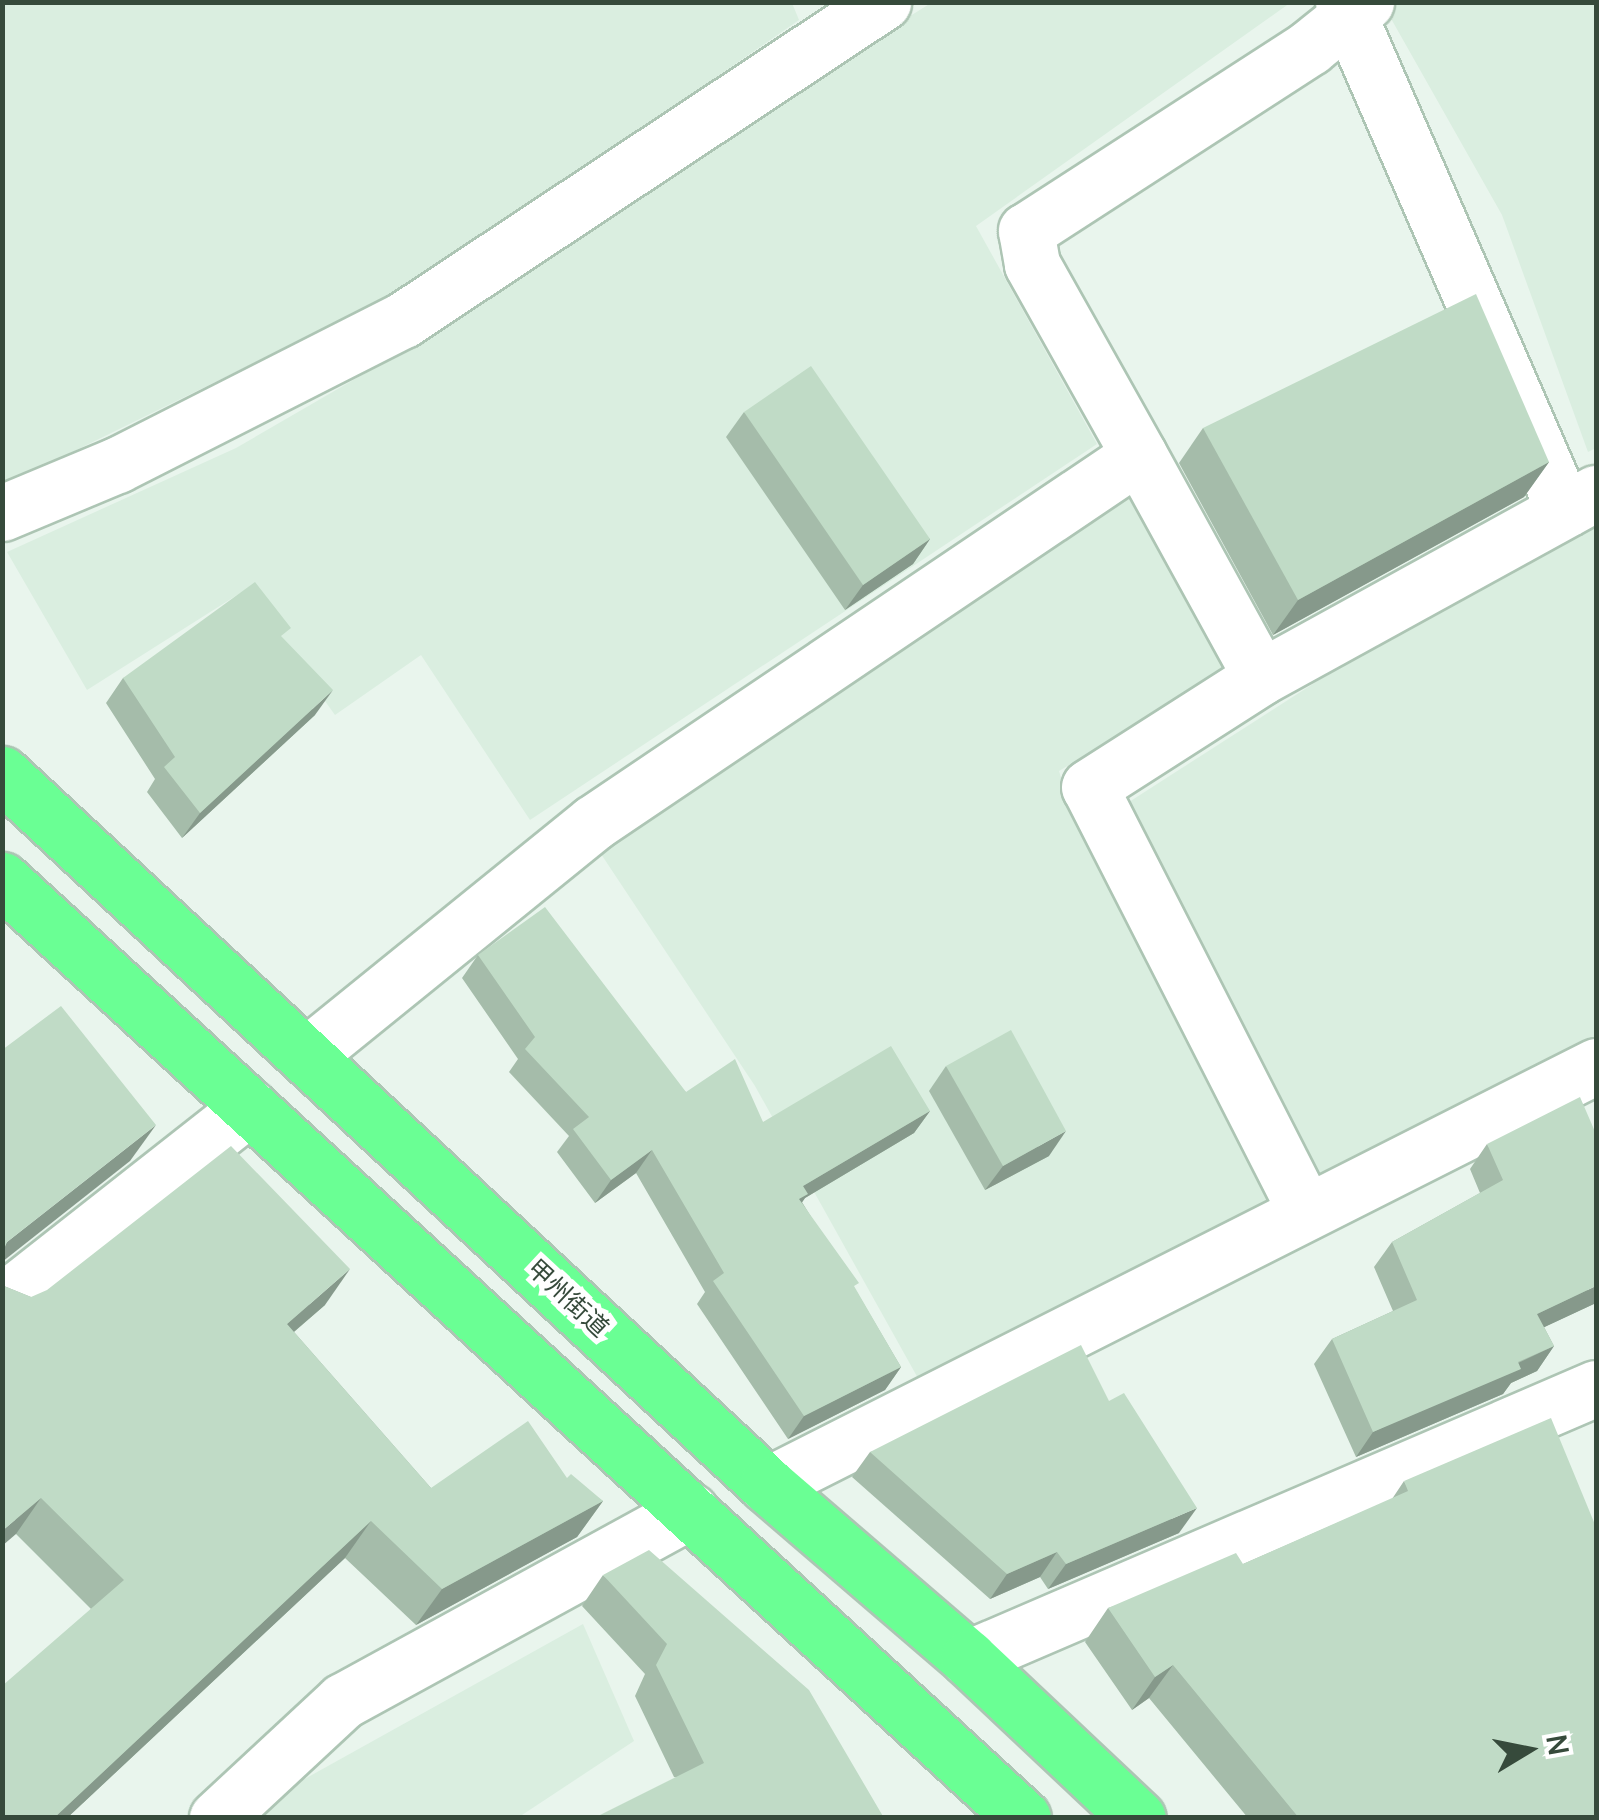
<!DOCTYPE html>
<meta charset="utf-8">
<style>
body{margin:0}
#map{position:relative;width:1599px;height:1820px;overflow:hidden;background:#e9f5ed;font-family:Manrope,"Noto Sans JP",sans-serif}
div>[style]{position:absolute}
.residential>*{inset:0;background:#daeee0}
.roads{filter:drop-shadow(2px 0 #adc5b4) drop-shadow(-2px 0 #adc5b4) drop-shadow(0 2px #adc5b4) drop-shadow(0 -2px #adc5b4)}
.minor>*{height:55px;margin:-27.5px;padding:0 27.5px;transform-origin:27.5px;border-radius:27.5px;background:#fff}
.highway>*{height:55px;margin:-27.5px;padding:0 27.5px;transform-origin:27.5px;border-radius:27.5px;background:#6aff94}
.wall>*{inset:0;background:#a5bcaa}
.shaded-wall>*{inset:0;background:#86998b}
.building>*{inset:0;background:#c0dbc6}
span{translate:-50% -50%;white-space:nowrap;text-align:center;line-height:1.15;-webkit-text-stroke:10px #fff;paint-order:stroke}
.street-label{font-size:25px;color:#364a3b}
.frame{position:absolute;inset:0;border:5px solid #364a3b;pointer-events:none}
.north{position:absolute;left:1479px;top:1700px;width:100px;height:100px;-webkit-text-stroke:8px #fff;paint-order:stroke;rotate:80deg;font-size:28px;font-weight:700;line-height:40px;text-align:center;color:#364a3b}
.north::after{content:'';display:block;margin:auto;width:35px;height:45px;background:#364a3b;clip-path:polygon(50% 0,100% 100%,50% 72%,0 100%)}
</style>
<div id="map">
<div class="residential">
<div style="clip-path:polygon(1395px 2px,1596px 3px,1596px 448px,1588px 452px,1502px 215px,1385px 8px)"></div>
<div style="clip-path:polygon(3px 3px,792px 3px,799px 20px,427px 278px,3px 486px)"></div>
<div style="clip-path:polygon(931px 3px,1290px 3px,976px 226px,1097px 444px,530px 820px,421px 655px,335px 715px,245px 590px,87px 690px,7px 552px,236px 448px,462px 317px,750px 116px)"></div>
<div style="clip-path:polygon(1125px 488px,1229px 668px,1059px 771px,1069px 803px,1276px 1198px,919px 1380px,755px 1086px,597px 848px)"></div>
<div style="clip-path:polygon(1596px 502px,1596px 1050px,1320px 1179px,1129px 802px)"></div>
<div style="clip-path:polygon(583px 1624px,634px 1741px,519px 1817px,255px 1818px,283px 1791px)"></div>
</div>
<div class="roads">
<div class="minor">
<div style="left:1343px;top:2px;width:554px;rotate:66.49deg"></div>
<div style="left:1139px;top:455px;width:219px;rotate:-119.3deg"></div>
<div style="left:1032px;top:264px;width:34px;rotate:-100deg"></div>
<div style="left:1026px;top:231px;width:338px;rotate:-32.9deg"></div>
<div style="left:1310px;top:47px;width:72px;rotate:-38.8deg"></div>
<div style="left:2px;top:513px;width:125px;rotate:-22.7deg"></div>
<div style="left:117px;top:465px;width:321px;rotate:-26.9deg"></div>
<div style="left:403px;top:320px;width:576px;rotate:-33.52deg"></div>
<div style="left:308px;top:1054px;width:367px;rotate:-39deg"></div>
<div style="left:593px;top:823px;width:658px;rotate:-33.98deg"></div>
<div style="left:1139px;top:455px;width:253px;rotate:61.2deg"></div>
<div style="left:1306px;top:1212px;width:477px;rotate:-117deg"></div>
<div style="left:1089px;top:787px;width:204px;rotate:-32.6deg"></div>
<div style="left:1261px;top:677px;width:382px;rotate:-28.8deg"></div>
<div style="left:2px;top:1302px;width:315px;rotate:-38.2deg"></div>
<div style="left:767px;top:1485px;width:929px;rotate:-26.81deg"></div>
<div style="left:968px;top:1658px;width:684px;rotate:-23.26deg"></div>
<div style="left:217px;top:1818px;width:172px;rotate:-42.9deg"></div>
<div style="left:343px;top:1701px;width:396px;rotate:-28.7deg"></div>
</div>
<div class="highway">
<div style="left:2px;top:774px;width:1044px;rotate:42.9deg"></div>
<div style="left:767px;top:1485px;width:265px;rotate:40.7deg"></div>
<div style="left:968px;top:1658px;width:233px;rotate:43.3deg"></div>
<div style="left:2px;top:880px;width:1386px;rotate:42.57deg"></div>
</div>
</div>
<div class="wall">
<div style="clip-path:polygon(744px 412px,930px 539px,913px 564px,845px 610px,726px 437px)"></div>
<div style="clip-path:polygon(1203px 428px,1549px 462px,1524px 497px,1273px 635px,1179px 463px)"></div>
<div style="clip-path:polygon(283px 639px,315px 715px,182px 838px,147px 792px,155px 779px,106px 703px,123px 678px)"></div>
<div style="clip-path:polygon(478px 955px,686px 1092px,763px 1122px,930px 1111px,914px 1133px,805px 1198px,802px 1202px,855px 1289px,901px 1367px,885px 1390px,788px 1439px,697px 1304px,705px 1292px,636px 1173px,595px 1203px,557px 1152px,569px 1136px,509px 1072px,518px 1059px,462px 978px)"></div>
<div style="clip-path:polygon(946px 1066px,1049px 1156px,985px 1190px,929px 1091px)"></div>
<div style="clip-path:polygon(1487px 1144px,1596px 1303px,1544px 1327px,1554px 1346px,1537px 1371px,1511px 1383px,1503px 1394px,1356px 1457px,1314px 1364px,1332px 1339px,1393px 1311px,1374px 1267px,1392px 1242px,1480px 1193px,1470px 1169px)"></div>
<div style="clip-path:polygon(4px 1286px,31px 1297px,325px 1305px,294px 1332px,431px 1488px,567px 1478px,603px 1501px,577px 1537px,416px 1625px,345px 1558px,67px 1818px,2px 1818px,91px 1609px,16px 1534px)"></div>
<div style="clip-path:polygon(1109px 1401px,1179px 1533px,1048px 1589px,1040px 1577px,990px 1599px,852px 1477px,870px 1452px)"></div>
<div style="clip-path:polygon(1404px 1481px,1596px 1818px,1248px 1818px,1149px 1698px,1132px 1710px,1085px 1642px,1108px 1608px,1243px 1564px,1392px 1499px)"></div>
<div style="clip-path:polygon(603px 1575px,884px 1818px,674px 1777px,635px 1696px,645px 1674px,582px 1606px)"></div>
</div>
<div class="shaded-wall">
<div style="clip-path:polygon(1549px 462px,1524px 497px,1273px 635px,1298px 600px)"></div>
<div style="clip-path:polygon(930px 539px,913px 564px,845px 610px,863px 585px)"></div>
<div style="clip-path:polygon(333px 690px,315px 715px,182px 838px,200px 813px)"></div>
<div style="clip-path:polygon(930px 1111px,914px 1133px,805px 1198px,792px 1217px,803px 1186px)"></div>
<div style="clip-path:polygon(156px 1125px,130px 1161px,2px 1262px,2px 1249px,7px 1242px)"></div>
<div style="clip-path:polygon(1066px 1131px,1049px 1156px,985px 1190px,1003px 1166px)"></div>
<div style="clip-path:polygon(652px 1150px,636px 1173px,595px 1203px,611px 1180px)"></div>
<div style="clip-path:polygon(350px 1269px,325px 1305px,261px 1360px,287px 1324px)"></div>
<div style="clip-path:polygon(1596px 1286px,1596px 1303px,1519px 1339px,1537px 1314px)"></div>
<div style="clip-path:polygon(1554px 1346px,1537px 1371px,1511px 1383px,1503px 1394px,1356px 1457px,1373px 1432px)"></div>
<div style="clip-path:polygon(901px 1367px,885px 1390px,788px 1439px,804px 1416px)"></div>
<div style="clip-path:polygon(41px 1498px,16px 1534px,2px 1546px,2px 1531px)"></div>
<div style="clip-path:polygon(603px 1501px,577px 1537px,416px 1625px,442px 1589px)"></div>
<div style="clip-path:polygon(1197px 1508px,1179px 1533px,1048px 1589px,1066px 1564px)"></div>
<div style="clip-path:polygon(371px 1521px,345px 1558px,67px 1818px,54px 1818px)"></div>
<div style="clip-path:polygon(1057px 1552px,1040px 1577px,990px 1599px,1007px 1574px)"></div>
<div style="clip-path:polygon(1173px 1665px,1149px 1698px,1132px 1710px,1155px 1677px)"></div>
</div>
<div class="building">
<div style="clip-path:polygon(1476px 294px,1549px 462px,1298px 600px,1203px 428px)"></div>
<div style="clip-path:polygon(811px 366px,930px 539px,863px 585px,744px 412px)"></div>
<div style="clip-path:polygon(255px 582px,291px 628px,281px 636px,333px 690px,200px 813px,164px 767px,175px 757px,123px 678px)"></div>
<div style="clip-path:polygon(545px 907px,686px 1092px,735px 1059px,763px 1122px,891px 1046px,930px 1111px,803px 1186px,808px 1194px,799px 1199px,859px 1283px,854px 1286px,901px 1367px,804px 1416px,713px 1281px,724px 1273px,652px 1150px,611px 1180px,573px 1129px,589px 1117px,525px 1049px,535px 1037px,478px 955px)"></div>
<div style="clip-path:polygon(61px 1006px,156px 1125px,7px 1242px,2px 1254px,2px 1050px)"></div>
<div style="clip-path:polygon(1011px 1030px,1066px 1131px,1003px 1166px,946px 1066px)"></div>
<div style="clip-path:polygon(1580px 1097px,1596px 1134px,1596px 1286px,1537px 1314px,1554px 1346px,1518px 1362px,1521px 1369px,1373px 1432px,1332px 1339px,1417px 1300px,1392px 1242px,1503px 1180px,1487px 1144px)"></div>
<div style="clip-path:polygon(231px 1146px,350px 1269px,287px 1324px,431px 1488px,528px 1421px,567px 1478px,571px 1474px,603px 1501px,442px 1589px,371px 1521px,54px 1818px,2px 1818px,2px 1686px,124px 1580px,41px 1498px,2px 1531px,2px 1283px,4px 1286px,31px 1297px,47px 1290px)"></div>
<div style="clip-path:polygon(1081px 1345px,1109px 1401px,1124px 1393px,1197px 1508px,1066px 1564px,1057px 1552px,1007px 1574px,870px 1452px)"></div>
<div style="clip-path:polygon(1551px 1418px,1596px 1527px,1596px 1818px,1299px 1818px,1173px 1665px,1155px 1677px,1108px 1608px,1236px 1553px,1243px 1564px,1408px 1491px,1404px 1481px)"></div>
<div style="clip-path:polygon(649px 1550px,809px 1690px,884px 1818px,594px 1818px,704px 1763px,656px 1665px,667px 1644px,603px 1575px)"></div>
</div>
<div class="street-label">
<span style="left:568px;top:1298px;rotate:43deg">甲州街道</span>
</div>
<div class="frame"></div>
<div class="north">N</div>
</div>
